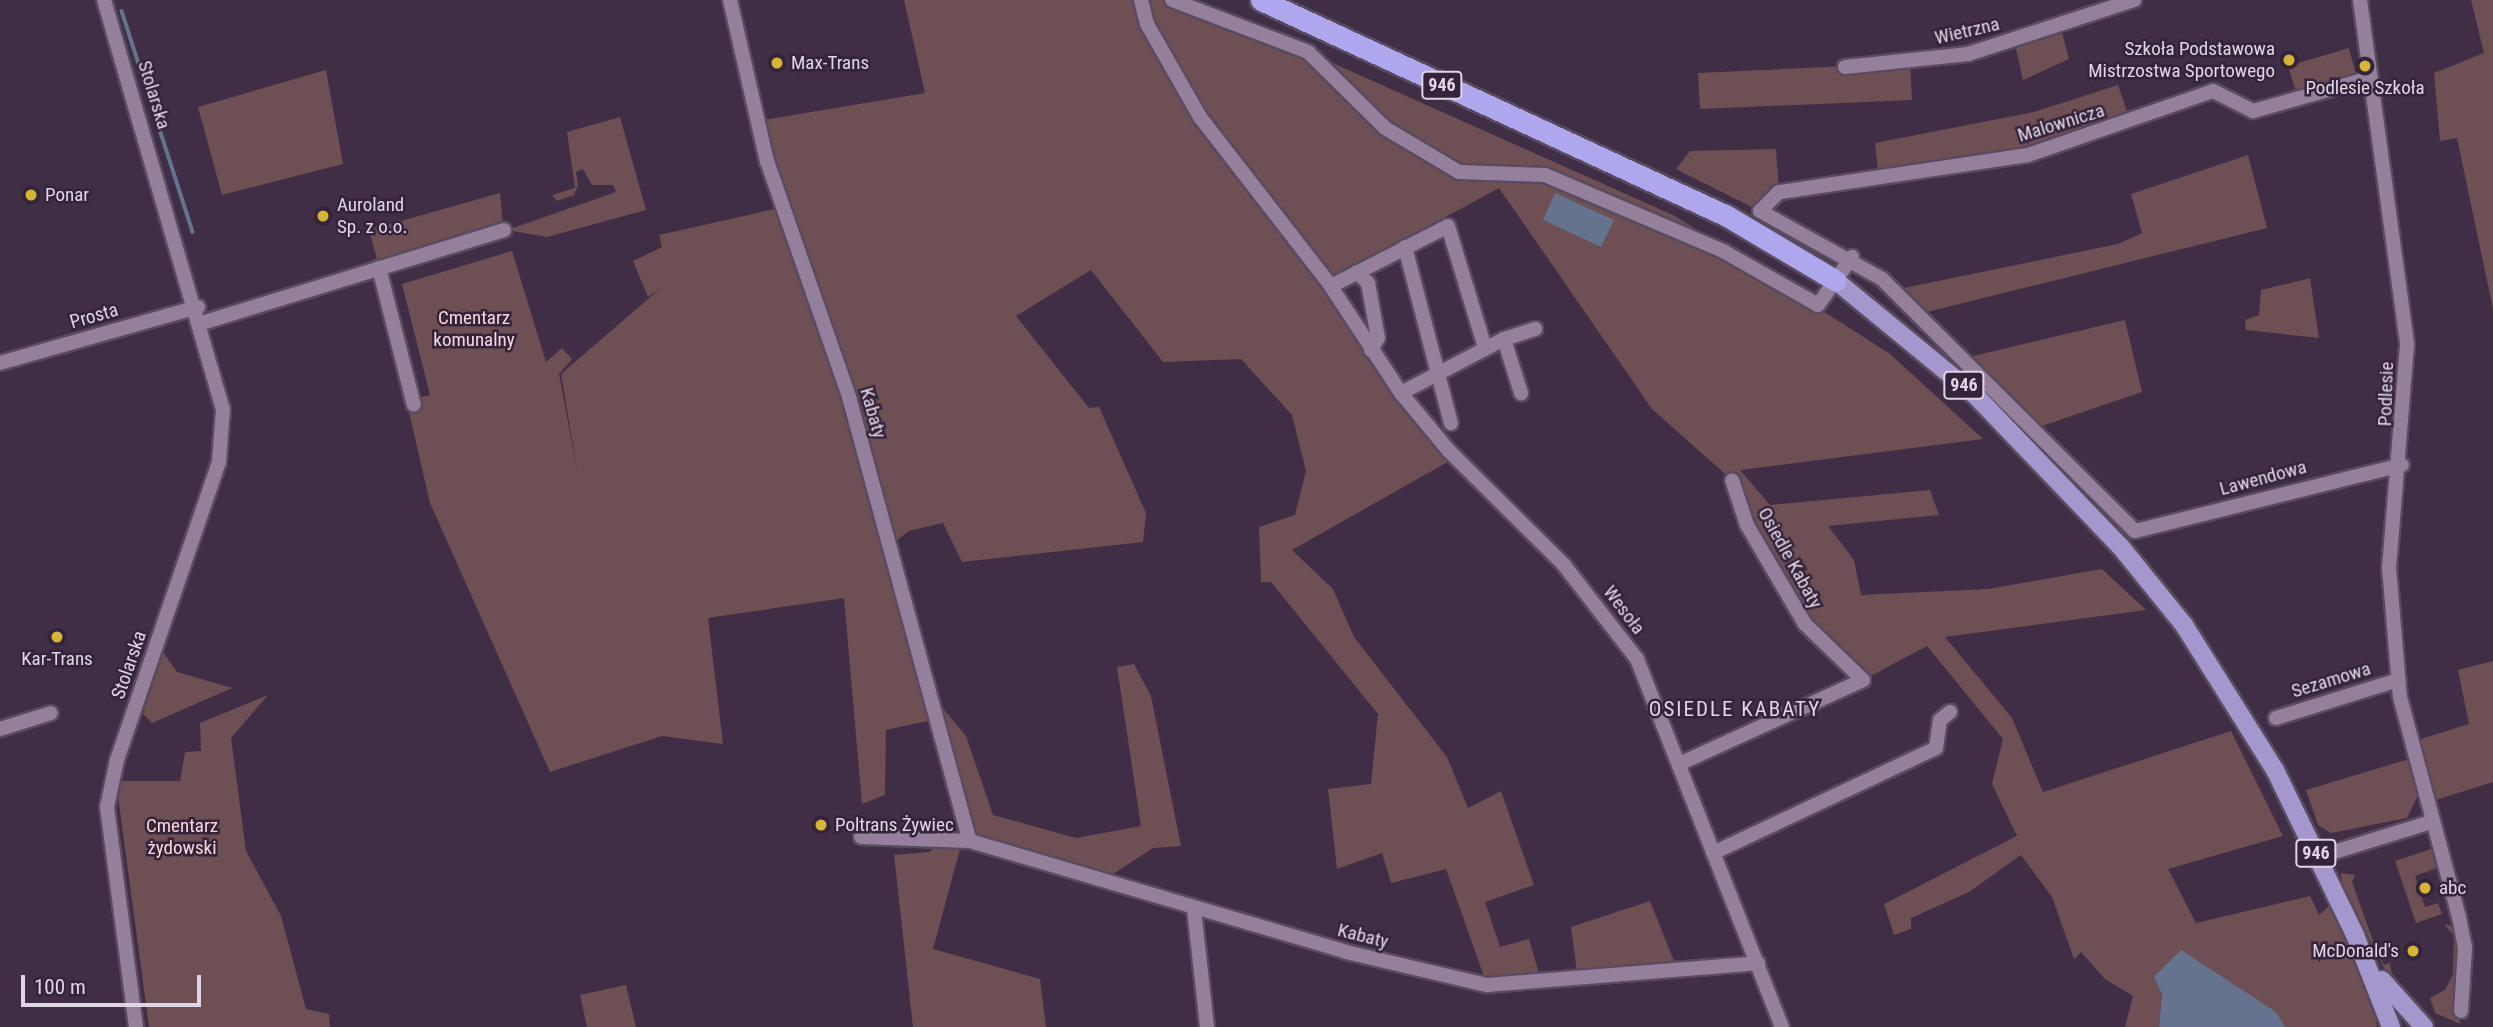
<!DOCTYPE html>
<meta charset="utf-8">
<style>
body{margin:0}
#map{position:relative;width:2493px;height:1027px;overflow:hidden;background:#3f2e45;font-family:"Roboto Condensed",sans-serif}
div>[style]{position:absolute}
.green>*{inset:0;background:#6e5054}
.water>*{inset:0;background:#65738e}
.stream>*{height:3.5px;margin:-1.75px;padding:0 1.75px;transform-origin:1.75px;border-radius:1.75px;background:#65738e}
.roads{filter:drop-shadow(2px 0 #594b5f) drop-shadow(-2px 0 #594b5f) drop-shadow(0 2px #594b5f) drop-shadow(0 -2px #594b5f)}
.minor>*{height:14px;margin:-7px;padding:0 7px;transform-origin:7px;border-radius:7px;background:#94809c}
.major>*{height:18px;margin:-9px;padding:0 9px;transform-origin:9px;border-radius:9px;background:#a497cd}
.highway>*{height:21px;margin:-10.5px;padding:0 10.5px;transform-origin:10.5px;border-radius:10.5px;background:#afa7ed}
.dots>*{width:19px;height:19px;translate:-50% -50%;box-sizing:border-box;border:4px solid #34243b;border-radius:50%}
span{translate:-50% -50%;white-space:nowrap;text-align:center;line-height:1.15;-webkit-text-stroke:5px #34243b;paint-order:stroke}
.shield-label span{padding:2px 5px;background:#34243b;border:2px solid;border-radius:5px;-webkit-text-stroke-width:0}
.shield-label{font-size:18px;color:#e0d5e4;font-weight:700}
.street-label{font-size:19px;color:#e0d5e4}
.poi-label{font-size:19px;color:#e0d5e4}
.right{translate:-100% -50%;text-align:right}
.left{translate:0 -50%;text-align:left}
.park-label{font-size:19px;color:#fdd6da}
.neighbourhood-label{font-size:21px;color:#e0d5e4;letter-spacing:2px}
.scale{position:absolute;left:21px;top:975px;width:180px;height:32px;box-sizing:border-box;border:4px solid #e0d5e4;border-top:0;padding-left:9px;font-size:21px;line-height:24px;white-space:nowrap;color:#e0d5e4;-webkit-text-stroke:5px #34243b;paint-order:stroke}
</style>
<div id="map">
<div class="green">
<div style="clip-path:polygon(904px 0,1172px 0,1308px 52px,1675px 216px,1890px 354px,1983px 439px,1740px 470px,1770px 505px,1930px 490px,1939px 515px,1828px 526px,1854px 560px,1861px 595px,1988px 589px,2102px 569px,2146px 610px,1945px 637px,2012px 718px,2043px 792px,2231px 731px,2283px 836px,2168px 869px,2196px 923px,2310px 896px,2319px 915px,2329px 906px,2372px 996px,2377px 1027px,2285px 1027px,2278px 1017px,2175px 961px,2155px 977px,2162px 994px,2159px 1027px,2125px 1027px,2133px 996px,2105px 979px,2081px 952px,2074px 959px,2052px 897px,2021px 855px,1969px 892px,1911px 918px,1911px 929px,1894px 935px,1884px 904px,2017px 836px,1992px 784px,2003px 739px,1927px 646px,1863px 680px,1805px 624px,1732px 480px,1652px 409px,1499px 188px,1328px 281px,1451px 460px,1292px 550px,1333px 589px,1354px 637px,1447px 757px,1468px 808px,1501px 791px,1534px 885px,1485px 902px,1500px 947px,1529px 939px,1542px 984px,1487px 985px,1446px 869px,1391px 883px,1382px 853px,1337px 869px,1328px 789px,1371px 784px,1378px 714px,1271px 582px,1261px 582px,1259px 527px,1295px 515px,1306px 471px,1292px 415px,1241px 359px,1163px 362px,1091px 270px,1016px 316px,1089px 408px,1099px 407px,1146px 513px,1143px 542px,962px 562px,943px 523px,909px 531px,890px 545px,930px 693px,966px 736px,993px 815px,1076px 838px,1141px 826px,1117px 667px,1134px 664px,1151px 696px,1181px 846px,1153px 848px,1107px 878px,970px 841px,930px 696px,927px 721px,886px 730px,885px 795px,862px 804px,844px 598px,708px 618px,723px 744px,662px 736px,550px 772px,430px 503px,409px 412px,418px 398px,430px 395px,402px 284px,512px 251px,546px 362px,562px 348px,572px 359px,559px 374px,578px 475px,561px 374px,662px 287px,648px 297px,633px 261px,662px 247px,659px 235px,779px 208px,763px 120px,925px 93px)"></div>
<div style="clip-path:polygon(2471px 0,2493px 0,2493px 309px,2457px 138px,2440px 141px,2434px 73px,2484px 53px)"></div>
<div style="clip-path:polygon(2060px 25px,2069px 59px,2023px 80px,2014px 40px)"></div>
<div style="clip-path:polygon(2349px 48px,2356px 75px,2296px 92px,2288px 66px)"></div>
<div style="clip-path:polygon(1910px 63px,1912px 100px,1700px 109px,1698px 73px)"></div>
<div style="clip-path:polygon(326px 70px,343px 164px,222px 195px,198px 107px)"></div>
<div style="clip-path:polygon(2118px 85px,2129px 117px,2028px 155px,1879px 180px,1875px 143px,2034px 112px)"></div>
<div style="clip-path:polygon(620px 117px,646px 210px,547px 237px,507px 230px,616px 192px,613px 185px,592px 185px,583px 169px,576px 172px,578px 185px,574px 195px,557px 201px,552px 195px,575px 188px,567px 132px)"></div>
<div style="clip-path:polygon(1776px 149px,1779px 192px,1760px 211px,1676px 169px,1690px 151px)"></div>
<div style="clip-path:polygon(2248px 155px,2267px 228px,1919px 314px,1894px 290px,2118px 244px,2142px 233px,2131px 194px)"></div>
<div style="clip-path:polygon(500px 193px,503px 224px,378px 263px,369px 230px)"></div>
<div style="clip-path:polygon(2310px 278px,2319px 338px,2246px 330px,2245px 320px,2259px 315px,2261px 290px)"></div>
<div style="clip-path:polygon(2125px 320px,2142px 392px,2036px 428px,1965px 358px)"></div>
<div style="clip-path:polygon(163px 652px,177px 672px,232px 688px,152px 723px,143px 714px)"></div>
<div style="clip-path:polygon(2493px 661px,2493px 782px,2433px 801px,2418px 740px,2469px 724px,2458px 670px)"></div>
<div style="clip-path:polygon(268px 695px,231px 738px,246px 851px,281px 916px,306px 1009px,329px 1014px,330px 1027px,149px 1027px,116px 781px,180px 781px,185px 752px,201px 751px,200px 723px)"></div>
<div style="clip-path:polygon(2409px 759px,2418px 795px,2407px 818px,2331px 833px,2318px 825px,2306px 790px)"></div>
<div style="clip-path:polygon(941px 843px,960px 849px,933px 949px,1040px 979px,1046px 1027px,913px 1027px,894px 855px,929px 852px)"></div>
<div style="clip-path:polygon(2434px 848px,2439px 867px,2415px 876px,2425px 907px,2438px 903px,2442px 914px,2416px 923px,2395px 861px)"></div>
<div style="clip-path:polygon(2341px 873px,2355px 875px,2352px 882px,2376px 949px,2384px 965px,2390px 963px,2394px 988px,2342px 884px)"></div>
<div style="clip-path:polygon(1650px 901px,1676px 966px,1578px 980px,1571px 927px)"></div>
<div style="clip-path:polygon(2444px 924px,2455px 927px,2459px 954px,2454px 1011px,2461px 1024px,2435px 1013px,2430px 998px,2445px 990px,2453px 974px,2454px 936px)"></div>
<div style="clip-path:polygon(626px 985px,636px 1027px,587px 1027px,580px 995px)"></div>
</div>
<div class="water">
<div style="clip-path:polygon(1555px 193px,1614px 220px,1601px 247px,1543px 220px)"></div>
<div style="clip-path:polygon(2181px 950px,2276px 1012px,2285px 1027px,2159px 1027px,2162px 994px,2154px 977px)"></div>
</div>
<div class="stream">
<div style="left:122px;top:11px;width:232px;rotate:72.2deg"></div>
</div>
<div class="roads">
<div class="minor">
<div style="left:104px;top:0;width:426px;rotate:73.8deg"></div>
<div style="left:223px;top:409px;width:53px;rotate:94.3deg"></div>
<div style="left:219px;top:462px;width:315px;rotate:108.9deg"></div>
<div style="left:117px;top:760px;width:48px;rotate:102deg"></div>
<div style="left:107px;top:807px;width:222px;rotate:82.5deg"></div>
<div style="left:730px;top:0;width:165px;rotate:77.1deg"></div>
<div style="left:767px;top:161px;width:250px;rotate:70.8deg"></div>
<div style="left:849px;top:397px;width:460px;rotate:74.8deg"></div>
<div style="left:1141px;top:0;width:25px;rotate:76deg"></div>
<div style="left:1147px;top:24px;width:107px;rotate:60.3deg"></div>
<div style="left:1200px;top:117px;width:209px;rotate:52.2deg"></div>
<div style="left:1328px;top:282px;width:133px;rotate:56.7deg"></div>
<div style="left:1401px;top:393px;width:75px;rotate:50.4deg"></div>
<div style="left:1449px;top:451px;width:162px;rotate:44.7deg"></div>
<div style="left:1564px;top:565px;width:119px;rotate:52.2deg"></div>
<div style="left:1637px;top:659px;width:396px;rotate:68.5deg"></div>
<div style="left:1172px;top:0;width:146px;rotate:20.9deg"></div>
<div style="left:1308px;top:52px;width:108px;rotate:44.6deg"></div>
<div style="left:1385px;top:128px;width:86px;rotate:30.7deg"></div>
<div style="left:1459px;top:172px;width:86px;rotate:2deg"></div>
<div style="left:1545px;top:175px;width:194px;rotate:23.1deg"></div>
<div style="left:1723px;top:251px;width:109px;rotate:29.6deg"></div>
<div style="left:1818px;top:305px;width:59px;rotate:-54.7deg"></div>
<div style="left:2360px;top:0;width:348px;rotate:82.2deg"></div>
<div style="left:2407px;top:345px;width:223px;rotate:94.6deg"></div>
<div style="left:2389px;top:567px;width:130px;rotate:85.2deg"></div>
<div style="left:2400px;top:697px;width:228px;rotate:75deg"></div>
<div style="left:2459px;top:917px;width:32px;rotate:79deg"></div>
<div style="left:2465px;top:948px;width:63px;rotate:93.6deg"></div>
<div style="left:1845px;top:67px;width:124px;rotate:-6deg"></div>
<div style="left:1968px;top:54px;width:175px;rotate:-18deg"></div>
<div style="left:2370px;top:78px;width:122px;rotate:164.2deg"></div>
<div style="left:2253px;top:111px;width:45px;rotate:-153.4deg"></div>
<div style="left:2213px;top:91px;width:196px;rotate:160.9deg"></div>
<div style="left:2028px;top:155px;width:252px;rotate:171.5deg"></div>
<div style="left:1779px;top:192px;width:27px;rotate:135deg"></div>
<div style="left:1760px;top:211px;width:140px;rotate:29.1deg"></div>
<div style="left:1882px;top:279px;width:357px;rotate:44.9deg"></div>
<div style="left:2135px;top:531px;width:275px;rotate:-13.9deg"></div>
<div style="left:1405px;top:247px;width:182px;rotate:75.4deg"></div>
<div style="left:379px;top:268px;width:141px;rotate:75.7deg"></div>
<div style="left:1357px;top:272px;width:16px;rotate:45deg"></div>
<div style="left:1368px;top:283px;width:56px;rotate:79.7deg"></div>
<div style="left:1378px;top:338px;width:14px;rotate:120deg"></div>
<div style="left:1331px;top:286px;width:131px;rotate:-27.1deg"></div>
<div style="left:1448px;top:226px;width:127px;rotate:73.1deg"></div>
<div style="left:202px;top:323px;width:316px;rotate:-17.1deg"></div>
<div style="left:1504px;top:339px;width:57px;rotate:72.5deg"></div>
<div style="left:0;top:363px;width:206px;rotate:-15.8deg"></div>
<div style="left:1401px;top:393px;width:116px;rotate:-27.7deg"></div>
<div style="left:1504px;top:339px;width:33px;rotate:-18deg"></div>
<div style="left:2276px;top:718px;width:128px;rotate:-17.3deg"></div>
<div style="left:0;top:729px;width:53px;rotate:-17.4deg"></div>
<div style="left:1679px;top:764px;width:202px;rotate:-24.5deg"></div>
<div style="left:1863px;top:680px;width:81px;rotate:-136deg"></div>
<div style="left:1805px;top:624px;width:115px;rotate:-120.4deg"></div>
<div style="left:1747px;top:525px;width:47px;rotate:-108.4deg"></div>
<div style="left:861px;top:837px;width:109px;rotate:2.1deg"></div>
<div style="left:970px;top:841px;width:392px;rotate:16.4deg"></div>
<div style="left:1346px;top:952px;width:145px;rotate:13.2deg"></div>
<div style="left:1487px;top:985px;width:272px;rotate:-4.6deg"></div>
<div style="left:1713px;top:853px;width:246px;rotate:-25.2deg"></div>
<div style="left:1936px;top:748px;width:28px;rotate:-82deg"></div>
<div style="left:1940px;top:720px;width:13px;rotate:-39deg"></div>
<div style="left:2318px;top:857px;width:118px;rotate:-17.2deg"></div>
<div style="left:1194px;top:909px;width:119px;rotate:83.7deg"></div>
</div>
<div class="major">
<div style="left:1835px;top:280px;width:180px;rotate:39.4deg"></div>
<div style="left:1974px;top:394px;width:211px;rotate:46.2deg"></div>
<div style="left:2120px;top:546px;width:102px;rotate:51deg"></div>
<div style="left:2184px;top:625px;width:171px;rotate:57.9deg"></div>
<div style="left:2275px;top:770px;width:183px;rotate:64.1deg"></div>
<div style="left:2355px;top:935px;width:99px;rotate:68.6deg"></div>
<div style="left:2382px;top:980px;width:63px;rotate:48.2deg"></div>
</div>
<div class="highway">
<div style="left:1261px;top:0;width:514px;rotate:24.87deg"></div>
<div style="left:1727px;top:216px;width:126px;rotate:30.7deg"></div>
</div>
</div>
<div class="dots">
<div style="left:2289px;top:60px;background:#d8b434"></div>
<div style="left:777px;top:63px;background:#d8b434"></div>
<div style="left:2365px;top:66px;background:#d8b434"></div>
<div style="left:31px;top:195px;background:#d8b434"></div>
<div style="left:323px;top:216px;background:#d8b434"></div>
<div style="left:57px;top:637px;background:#d8b434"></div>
<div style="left:821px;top:825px;background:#d8b434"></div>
<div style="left:2425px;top:888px;background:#d8b434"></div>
<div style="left:2413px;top:951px;background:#d8b434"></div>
</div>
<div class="shield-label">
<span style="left:1442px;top:85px">946</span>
<span style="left:1964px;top:385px">946</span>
<span style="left:2316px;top:853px">946</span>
</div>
<div class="street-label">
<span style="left:1967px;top:31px;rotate:-13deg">Wietrzna</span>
<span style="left:154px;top:95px;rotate:73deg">Stolarska</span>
<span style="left:2061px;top:123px;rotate:-17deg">Malownicza</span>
<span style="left:94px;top:316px;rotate:-16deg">Prosta</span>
<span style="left:2386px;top:394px;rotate:-88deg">Podlesie</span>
<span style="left:873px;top:413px;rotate:74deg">Kabaty</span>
<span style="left:2263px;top:478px;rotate:-15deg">Lawendowa</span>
<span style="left:1790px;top:558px;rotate:61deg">Osiedle Kabaty</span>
<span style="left:1624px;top:610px;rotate:53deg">Wesoła</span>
<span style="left:129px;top:665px;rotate:-71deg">Stolarska</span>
<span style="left:2331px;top:680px;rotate:-17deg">Sezamowa</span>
<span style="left:1363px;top:936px;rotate:14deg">Kabaty</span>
</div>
<div class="poi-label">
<span class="right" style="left:2275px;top:60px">Szkoła Podstawowa<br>Mistrzostwa Sportowego</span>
<span class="left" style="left:791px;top:63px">Max-Trans</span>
<span style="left:2365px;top:88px">Podlesie Szkoła</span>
<span class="left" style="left:45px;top:195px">Ponar</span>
<span class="left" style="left:337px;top:216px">Auroland<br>Sp. z o.o.</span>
<span style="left:57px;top:659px">Kar-Trans</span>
<span class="left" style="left:835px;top:825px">Poltrans Żywiec</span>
<span class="left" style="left:2439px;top:888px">abc</span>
<span class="right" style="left:2399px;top:951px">McDonald's</span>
</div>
<div class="park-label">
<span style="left:474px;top:329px">Cmentarz<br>komunalny</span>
<span style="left:182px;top:837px">Cmentarz<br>żydowski</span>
</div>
<div class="neighbourhood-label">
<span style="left:1735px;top:709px">OSIEDLE KABATY</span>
</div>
<div class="scale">100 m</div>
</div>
